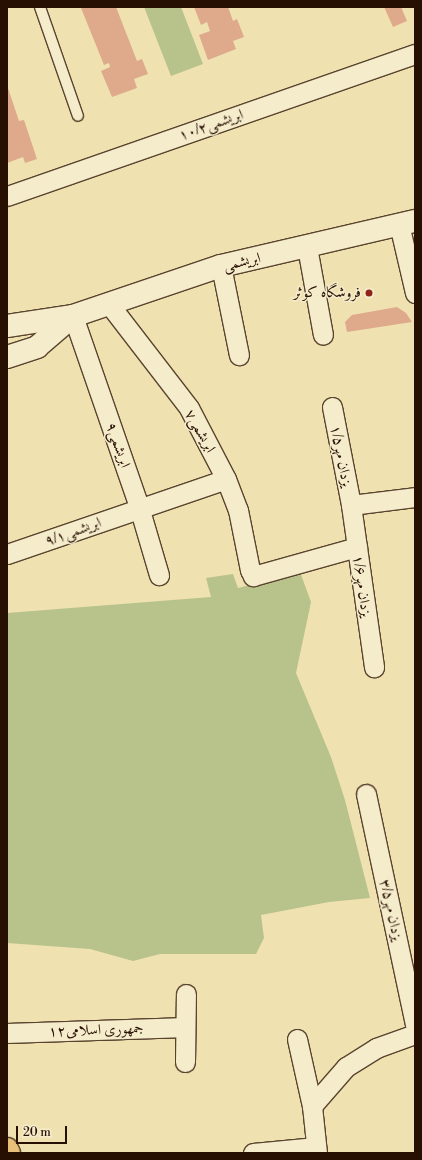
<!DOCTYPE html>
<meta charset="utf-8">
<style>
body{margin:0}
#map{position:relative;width:422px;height:1160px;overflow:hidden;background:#f0e1b0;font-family:"Libre Bodoni",Amiri,serif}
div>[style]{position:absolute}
.green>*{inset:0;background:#b8c38c}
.building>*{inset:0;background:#deaa8b}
.roads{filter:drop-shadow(1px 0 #59442e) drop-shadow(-1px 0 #59442e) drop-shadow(0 1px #59442e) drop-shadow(0 -1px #59442e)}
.lane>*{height:10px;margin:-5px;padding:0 5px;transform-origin:5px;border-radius:5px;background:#f5eccc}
.street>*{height:19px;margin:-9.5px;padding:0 9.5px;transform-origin:9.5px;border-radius:9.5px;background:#f5eccc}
.secondary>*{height:22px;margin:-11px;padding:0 11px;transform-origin:11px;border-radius:11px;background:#f5eccc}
.primary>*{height:22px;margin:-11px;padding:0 11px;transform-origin:11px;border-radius:11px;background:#e8c078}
.dots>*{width:11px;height:11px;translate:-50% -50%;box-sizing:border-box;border:2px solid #f5eccc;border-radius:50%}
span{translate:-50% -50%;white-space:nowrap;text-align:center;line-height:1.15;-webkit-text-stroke:3px #f5eccc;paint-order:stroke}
.street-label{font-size:15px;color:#271002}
.poi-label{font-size:15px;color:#271002}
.right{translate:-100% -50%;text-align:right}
.frame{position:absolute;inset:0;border:8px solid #271002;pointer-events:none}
.scale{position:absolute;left:16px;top:1126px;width:51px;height:18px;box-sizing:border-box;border:2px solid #271002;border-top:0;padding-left:5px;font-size:12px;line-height:14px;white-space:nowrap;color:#271002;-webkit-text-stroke:3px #f5eccc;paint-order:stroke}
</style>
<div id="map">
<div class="green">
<div style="clip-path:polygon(144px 7px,181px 7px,203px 64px,171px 76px)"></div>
<div style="clip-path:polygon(300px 572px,311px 602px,296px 673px,331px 757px,345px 800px,370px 898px,329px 902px,261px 915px,264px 938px,256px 954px,160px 954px,133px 961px,90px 949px,7px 943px,7px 613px,211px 597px,206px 578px,233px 574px,238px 588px)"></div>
</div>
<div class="building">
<div style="clip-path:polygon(116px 7px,137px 61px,142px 59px,148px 74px,134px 79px,137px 88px,112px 97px,101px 71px,110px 67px,109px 63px,104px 65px,81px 8px)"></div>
<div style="clip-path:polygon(194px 7px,228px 7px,233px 21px,237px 19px,244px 37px,233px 41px,236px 49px,208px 60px,199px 35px,210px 31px,207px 22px,201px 25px)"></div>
<div style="clip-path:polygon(384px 7px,401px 7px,407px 21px,393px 27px)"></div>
<div style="clip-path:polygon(7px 85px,19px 121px,24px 120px,37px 159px,25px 163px,23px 157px,7px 163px)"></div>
<div style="clip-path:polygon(397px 307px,406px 313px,412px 322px,347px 332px,345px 322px,352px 315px)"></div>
</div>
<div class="roads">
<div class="lane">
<div style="left:40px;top:7px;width:115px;rotate:70.8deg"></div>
</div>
<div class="street">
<div style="left:7px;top:196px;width:432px;rotate:-19.2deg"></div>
<div style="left:399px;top:224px;width:71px;rotate:76.9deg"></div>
<div style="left:307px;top:247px;width:89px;rotate:79.7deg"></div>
<div style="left:221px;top:266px;width:91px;rotate:78.6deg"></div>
<div style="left:109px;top:304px;width:131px;rotate:52.4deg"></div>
<div style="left:189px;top:408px;width:80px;rotate:62.5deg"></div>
<div style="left:226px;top:479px;width:33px;rotate:69deg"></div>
<div style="left:238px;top:510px;width:61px;rotate:78.7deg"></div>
<div style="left:250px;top:570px;width:7px;rotate:63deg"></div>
<div style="left:253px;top:576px;width:108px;rotate:-15.6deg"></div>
<div style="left:73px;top:316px;width:202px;rotate:70.9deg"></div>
<div style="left:139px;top:507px;width:71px;rotate:73.6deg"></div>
<div style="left:332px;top:407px;width:100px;rotate:79deg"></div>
<div style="left:351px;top:505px;width:164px;rotate:81.9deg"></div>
<div style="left:351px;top:505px;width:64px;rotate:-7.1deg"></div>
<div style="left:7px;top:554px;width:231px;rotate:-18.9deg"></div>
<div style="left:366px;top:794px;width:236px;rotate:78deg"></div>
<div style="left:7px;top:1033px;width:178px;rotate:-1.9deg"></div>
<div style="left:297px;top:1039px;width:69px;rotate:77.4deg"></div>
<div style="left:312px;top:1106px;width:47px;rotate:83.9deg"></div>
<div style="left:185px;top:1062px;width:68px;rotate:-89.2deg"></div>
<div style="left:312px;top:1106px;width:52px;rotate:-48.9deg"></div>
<div style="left:346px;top:1067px;width:36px;rotate:-32deg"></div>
<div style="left:376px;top:1048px;width:41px;rotate:-19.7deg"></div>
<div style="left:253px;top:1153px;width:63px;rotate:-5.4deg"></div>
</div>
<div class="secondary">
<div style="left:7px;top:326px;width:67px;rotate:-8.6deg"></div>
<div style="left:73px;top:316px;width:156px;rotate:-18.7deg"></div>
<div style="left:221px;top:266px;width:199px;rotate:-13.1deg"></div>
<div style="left:7px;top:357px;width:32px;rotate:-18deg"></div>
<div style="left:37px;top:347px;width:48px;rotate:-40.7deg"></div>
</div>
<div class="primary">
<div style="left:7px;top:1149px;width:4px;rotate:63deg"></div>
</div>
</div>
<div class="dots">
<div style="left:369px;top:293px;background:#8f2418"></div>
</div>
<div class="street-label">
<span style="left:211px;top:125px;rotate:-19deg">۱۰/۲ابریشمی</span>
<span style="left:242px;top:262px;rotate:-13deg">ابریشمی</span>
<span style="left:200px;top:431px;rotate:61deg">ابریشمی۷</span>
<span style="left:118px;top:445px;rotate:71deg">ابریشمی۹</span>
<span style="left:341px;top:456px;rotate:79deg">۱/۵یزدان مهر</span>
<span style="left:73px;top:532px;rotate:-20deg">۹/۱ابریشمی</span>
<span style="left:362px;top:586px;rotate:82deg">۱/۶یزدان مهر</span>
<span style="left:391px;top:910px;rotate:78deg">۳/۵یزدان مهر</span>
<span style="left:96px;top:1030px;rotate:-2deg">جمهوری اسلامی۱۲</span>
</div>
<div class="poi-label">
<span class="right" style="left:361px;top:293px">فروشگاه کوثر</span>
</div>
<div class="frame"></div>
<div class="scale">20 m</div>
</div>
